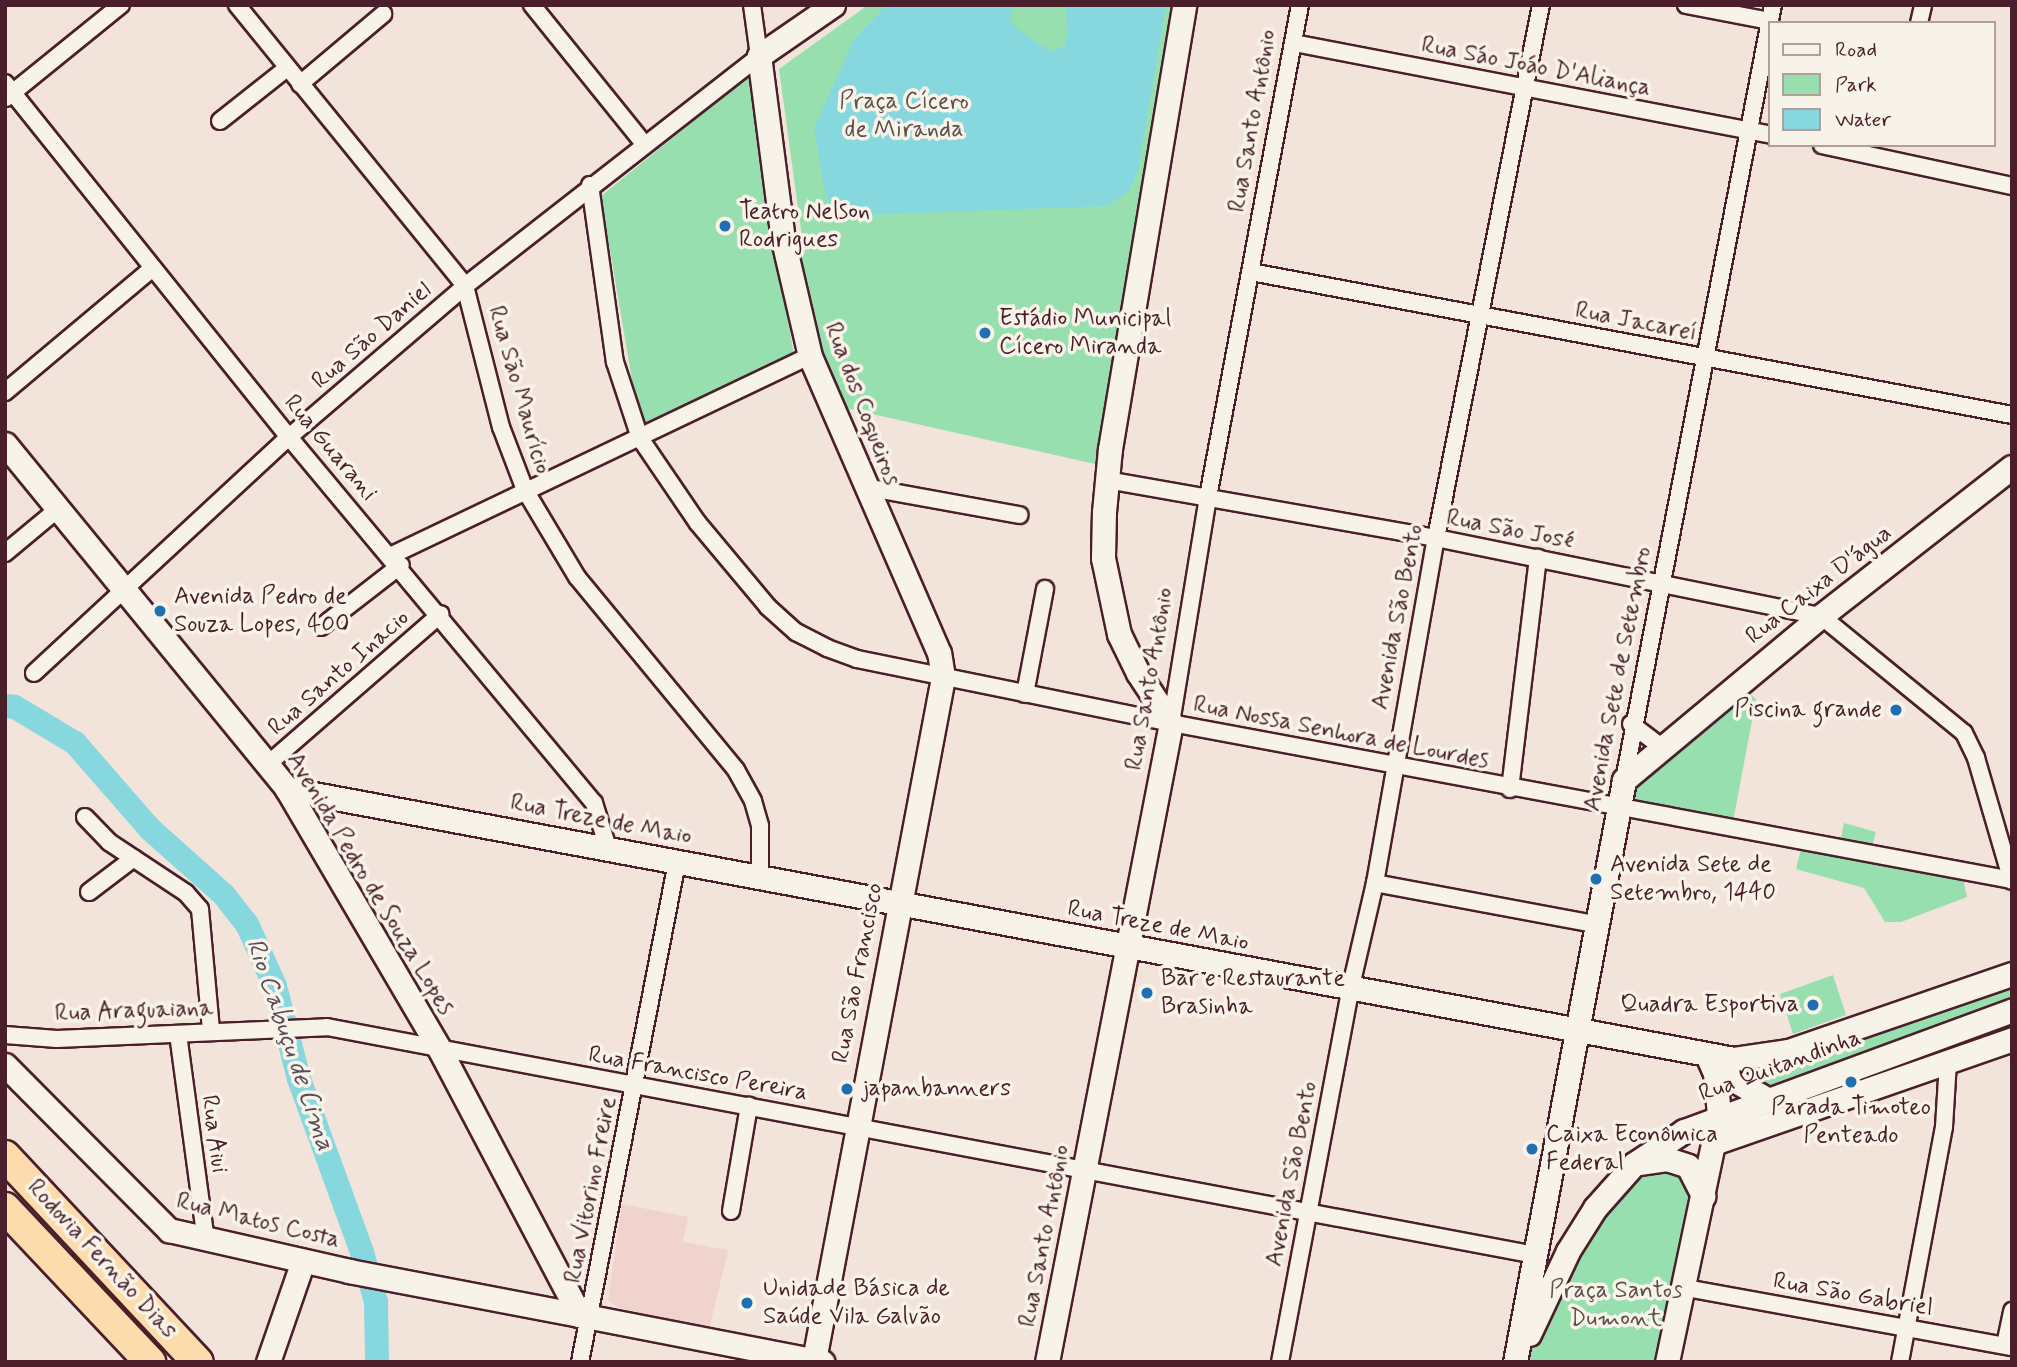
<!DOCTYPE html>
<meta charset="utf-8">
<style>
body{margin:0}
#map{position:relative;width:2017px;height:1367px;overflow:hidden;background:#f3e4db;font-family:Mynerve,sans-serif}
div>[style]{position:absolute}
.built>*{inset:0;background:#efd3cc}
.green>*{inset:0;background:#97dfae}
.water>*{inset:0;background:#87d8de}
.river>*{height:24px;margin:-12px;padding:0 12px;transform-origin:12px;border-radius:12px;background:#87d8de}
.roads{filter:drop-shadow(2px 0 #4a1f2b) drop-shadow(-2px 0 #4a1f2b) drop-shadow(0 2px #4a1f2b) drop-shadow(0 -2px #4a1f2b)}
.street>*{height:16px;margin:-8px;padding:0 8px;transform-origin:8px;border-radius:8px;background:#f7f3e8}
.secondary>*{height:23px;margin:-11.5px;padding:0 11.5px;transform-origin:11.5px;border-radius:11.5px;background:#f7f3e8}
.highway>*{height:30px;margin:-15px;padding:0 15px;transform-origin:15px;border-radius:15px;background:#fcdcac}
.dots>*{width:19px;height:19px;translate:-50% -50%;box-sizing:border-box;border:4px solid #f7f3e8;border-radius:50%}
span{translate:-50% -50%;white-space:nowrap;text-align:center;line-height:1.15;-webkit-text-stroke:7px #f7f3e8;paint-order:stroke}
.street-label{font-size:24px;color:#4a1f2b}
.park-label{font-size:24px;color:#5d4f4c}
.poi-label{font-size:24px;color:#4a1f2b}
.left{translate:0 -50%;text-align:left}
.right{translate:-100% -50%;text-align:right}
.water-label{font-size:26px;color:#594d58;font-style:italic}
.frame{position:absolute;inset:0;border:7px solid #4a1f2b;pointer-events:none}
.legend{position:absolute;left:1768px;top:21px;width:228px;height:126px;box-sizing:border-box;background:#f7f3e8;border:2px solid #b29e9c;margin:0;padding:9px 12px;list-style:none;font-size:21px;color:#4a1f2b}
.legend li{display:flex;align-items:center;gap:14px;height:35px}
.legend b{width:35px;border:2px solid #b29e9c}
</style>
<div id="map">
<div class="built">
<div style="clip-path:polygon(622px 1204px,688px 1217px,683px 1242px,728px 1250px,709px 1330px,617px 1307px,608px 1300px)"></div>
</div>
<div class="green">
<div style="clip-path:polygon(868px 5px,1173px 5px,1121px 338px,1095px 464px,841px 407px,800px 282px,798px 247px,802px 237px,779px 69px)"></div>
<div style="clip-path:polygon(753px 73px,765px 195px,794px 354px,640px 428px,601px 196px)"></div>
<div style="clip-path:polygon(1741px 686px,1756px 699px,1732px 827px,1628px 808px,1632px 778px)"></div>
<div style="clip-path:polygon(1844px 823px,1876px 832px,1871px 850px,1840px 842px)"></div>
<div style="clip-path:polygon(1802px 845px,1962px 874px,1967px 897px,1901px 922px,1885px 922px,1864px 888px,1796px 869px)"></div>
<div style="clip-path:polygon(1833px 975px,1846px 1015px,1793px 1034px,1780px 994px)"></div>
<div style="clip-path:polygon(2012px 977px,2012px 1008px,1765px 1096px,1731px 1073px)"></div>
<div style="clip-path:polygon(1679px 1167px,1694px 1195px,1664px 1362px,1526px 1362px,1581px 1247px,1625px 1186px,1650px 1170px)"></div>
</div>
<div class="water">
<div style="clip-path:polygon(887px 5px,1013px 5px,1010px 20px,1017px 29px,1050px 51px,1065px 46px,1068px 31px,1065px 5px,1166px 5px,1138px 170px,1129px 191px,1107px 206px,863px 215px,834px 209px,825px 193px,814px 128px,854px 39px)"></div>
</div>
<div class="river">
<div style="left:5px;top:706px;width:10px;rotate:6deg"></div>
<div style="left:15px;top:707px;width:70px;rotate:31deg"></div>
<div style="left:75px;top:743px;width:114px;rotate:48.9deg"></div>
<div style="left:150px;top:829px;width:99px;rotate:41.7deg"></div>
<div style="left:224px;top:895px;width:37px;rotate:52deg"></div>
<div style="left:247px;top:924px;width:68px;rotate:65.7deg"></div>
<div style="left:275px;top:986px;width:96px;rotate:75.5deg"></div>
<div style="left:299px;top:1079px;width:184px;rotate:70deg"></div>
<div style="left:362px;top:1252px;width:52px;rotate:74.4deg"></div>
<div style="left:376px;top:1302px;width:60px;rotate:89deg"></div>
</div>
<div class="roads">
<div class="street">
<div style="left:237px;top:5px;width:362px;rotate:50.9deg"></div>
<div style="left:465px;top:286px;width:146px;rotate:75.7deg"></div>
<div style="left:501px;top:427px;width:67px;rotate:69.1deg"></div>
<div style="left:525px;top:490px;width:101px;rotate:59.1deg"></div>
<div style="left:577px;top:577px;width:250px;rotate:50.5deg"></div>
<div style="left:736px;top:770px;width:35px;rotate:61deg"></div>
<div style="left:753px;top:801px;width:26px;rotate:74deg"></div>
<div style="left:760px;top:826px;width:51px;rotate:90deg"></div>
<div style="left:532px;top:5px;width:179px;rotate:51.1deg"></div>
<div style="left:1686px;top:5px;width:86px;rotate:10.8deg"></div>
<div style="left:1919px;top:23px;width:18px;rotate:-77deg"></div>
<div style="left:1294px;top:43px;width:485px;rotate:10.9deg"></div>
<div style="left:5px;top:83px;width:454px;rotate:51.3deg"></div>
<div style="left:289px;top:437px;width:476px;rotate:50.2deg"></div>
<div style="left:594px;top:803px;width:47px;rotate:72.7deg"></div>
<div style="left:300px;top:84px;width:109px;rotate:-40.1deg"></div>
<div style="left:6px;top:98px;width:148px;rotate:-39deg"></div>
<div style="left:220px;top:121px;width:85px;rotate:-38.3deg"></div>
<div style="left:1822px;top:145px;width:194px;rotate:12.2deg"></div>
<div style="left:590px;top:185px;width:179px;rotate:82deg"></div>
<div style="left:615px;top:362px;width:80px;rotate:71.8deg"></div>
<div style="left:640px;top:438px;width:102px;rotate:55.8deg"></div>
<div style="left:697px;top:522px;width:111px;rotate:50.1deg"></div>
<div style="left:768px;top:607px;width:38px;rotate:42deg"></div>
<div style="left:796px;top:632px;width:35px;rotate:27deg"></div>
<div style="left:827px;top:648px;width:32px;rotate:20deg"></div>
<div style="left:857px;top:659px;width:320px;rotate:11.5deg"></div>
<div style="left:1171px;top:723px;width:856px;rotate:10.57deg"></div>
<div style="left:1251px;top:272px;width:774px;rotate:10.64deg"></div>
<div style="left:5px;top:392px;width:193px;rotate:-40deg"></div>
<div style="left:1107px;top:480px;width:334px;rotate:10deg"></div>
<div style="left:1436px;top:538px;width:393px;rotate:11.5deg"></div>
<div style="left:1821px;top:616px;width:185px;rotate:39.3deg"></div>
<div style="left:1964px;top:733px;width:28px;rotate:64deg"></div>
<div style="left:1976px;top:758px;width:128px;rotate:73.7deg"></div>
<div style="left:865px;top:487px;width:157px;rotate:10.3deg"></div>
<div style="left:5px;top:553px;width:69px;rotate:-39.7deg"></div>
<div style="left:392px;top:555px;width:463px;rotate:-25.5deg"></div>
<div style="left:321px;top:627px;width:101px;rotate:-37.8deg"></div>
<div style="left:34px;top:673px;width:347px;rotate:-42.8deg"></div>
<div style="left:289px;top:437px;width:232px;rotate:-40.6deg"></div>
<div style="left:465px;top:286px;width:373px;rotate:-38deg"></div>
<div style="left:759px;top:56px;width:51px;rotate:-97.8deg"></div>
<div style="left:1025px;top:694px;width:107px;rotate:-79.2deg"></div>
<div style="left:1171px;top:723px;width:229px;rotate:-80.7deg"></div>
<div style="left:1208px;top:497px;width:501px;rotate:-79.41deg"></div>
<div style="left:1631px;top:724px;width:38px;rotate:37deg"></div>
<div style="left:267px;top:765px;width:230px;rotate:-41deg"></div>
<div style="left:1624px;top:780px;width:789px;rotate:-79.12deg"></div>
<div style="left:1510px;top:789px;width:233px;rotate:-83.1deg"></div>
<div style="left:85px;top:817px;width:35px;rotate:46deg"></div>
<div style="left:109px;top:842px;width:92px;rotate:33.5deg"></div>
<div style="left:186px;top:893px;width:21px;rotate:49deg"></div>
<div style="left:200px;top:909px;width:122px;rotate:84.8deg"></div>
<div style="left:1375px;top:883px;width:228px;rotate:10.6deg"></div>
<div style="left:89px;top:892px;width:56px;rotate:-37.1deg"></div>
<div style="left:178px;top:1034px;width:208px;rotate:82.3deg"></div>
<div style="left:5px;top:1035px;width:52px;rotate:4.4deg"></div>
<div style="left:57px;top:1039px;width:270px;rotate:-2.5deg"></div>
<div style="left:327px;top:1027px;width:1229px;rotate:10.69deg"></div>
<div style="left:731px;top:1211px;width:107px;rotate:-80.3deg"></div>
<div style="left:1686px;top:1288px;width:331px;rotate:10.3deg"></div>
<div style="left:2005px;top:1345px;width:35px;rotate:-78deg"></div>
<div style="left:580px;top:1362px;width:509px;rotate:-79.02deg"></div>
<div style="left:1280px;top:1362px;width:383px;rotate:-79.3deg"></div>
<div style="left:1351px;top:986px;width:106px;rotate:-76.9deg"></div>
<div style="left:1375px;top:883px;width:350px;rotate:-80deg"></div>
<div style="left:1436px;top:538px;width:543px;rotate:-78.86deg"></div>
<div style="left:1900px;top:1362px;width:239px;rotate:-79.4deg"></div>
<div style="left:1944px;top:1127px;width:66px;rotate:-86.5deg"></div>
</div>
<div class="secondary">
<div style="left:5px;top:444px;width:446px;rotate:50.7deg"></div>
<div style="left:287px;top:789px;width:303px;rotate:59.6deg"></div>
<div style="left:440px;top:1050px;width:300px;rotate:62.2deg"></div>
<div style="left:580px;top:1315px;width:247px;rotate:11deg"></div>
<div style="left:287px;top:789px;width:1472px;rotate:10.57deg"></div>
<div style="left:1734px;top:1059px;width:55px;rotate:-8.4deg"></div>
<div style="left:1788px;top:1051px;width:237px;rotate:-19deg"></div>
<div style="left:5px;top:1065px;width:233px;rotate:45.2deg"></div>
<div style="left:169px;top:1230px;width:185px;rotate:12.8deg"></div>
<div style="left:349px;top:1271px;width:235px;rotate:10.8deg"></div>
<div style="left:1713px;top:1068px;width:60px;rotate:30deg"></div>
<div style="left:1714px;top:1143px;width:316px;rotate:-19.2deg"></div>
<div style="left:1639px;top:1163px;width:28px;rotate:-8deg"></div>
<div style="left:1667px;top:1159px;width:22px;rotate:18deg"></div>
<div style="left:1688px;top:1166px;width:34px;rotate:63deg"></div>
<div style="left:1529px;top:1334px;width:92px;rotate:-64.8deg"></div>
<div style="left:1568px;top:1251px;width:51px;rotate:-57.9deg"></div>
<div style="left:1595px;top:1208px;width:59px;rotate:-48.4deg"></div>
<div style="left:1634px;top:1164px;width:60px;rotate:-33.4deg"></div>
<div style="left:1684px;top:1131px;width:350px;rotate:-20.2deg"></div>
<div style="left:814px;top:1360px;width:695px;rotate:-79.3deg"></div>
<div style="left:943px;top:677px;width:24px;rotate:-99deg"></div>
<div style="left:939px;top:653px;width:324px;rotate:-113.5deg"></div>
<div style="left:810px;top:356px;width:119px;rotate:-103.1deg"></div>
<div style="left:783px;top:240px;width:186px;rotate:-97.4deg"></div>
<div style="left:759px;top:56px;width:90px;rotate:-34.6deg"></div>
<div style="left:268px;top:1362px;width:107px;rotate:-70.9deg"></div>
<div style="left:1047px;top:1362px;width:651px;rotate:-79.02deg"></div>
<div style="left:1171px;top:723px;width:60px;rotate:-123.4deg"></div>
<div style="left:1138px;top:673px;width:43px;rotate:-116deg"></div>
<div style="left:1119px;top:634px;width:78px;rotate:-101.9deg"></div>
<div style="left:1103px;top:558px;width:46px;rotate:-88.8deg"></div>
<div style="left:1104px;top:512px;width:63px;rotate:-84.6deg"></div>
<div style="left:1110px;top:449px;width:450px;rotate:-80.5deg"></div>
<div style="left:1515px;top:1362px;width:592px;rotate:-79.39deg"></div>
<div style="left:1624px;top:780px;width:256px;rotate:-39.8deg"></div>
<div style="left:1821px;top:616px;width:242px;rotate:-38deg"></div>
<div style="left:1667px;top:1362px;width:252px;rotate:-78.1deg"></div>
<div style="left:1719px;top:1115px;width:42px;rotate:-95.4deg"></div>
<div style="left:1715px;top:1073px;width:20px;rotate:-114deg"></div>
</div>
<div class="highway">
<div style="left:5px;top:1156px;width:282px;rotate:46.9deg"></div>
<div style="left:5px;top:1208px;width:212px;rotate:46.7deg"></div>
</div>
</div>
<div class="dots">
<div style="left:725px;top:226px;background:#1f6fb2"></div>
<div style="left:985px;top:333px;background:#1f6fb2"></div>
<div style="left:160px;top:611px;background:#1f6fb2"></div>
<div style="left:1896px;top:710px;background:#1f6fb2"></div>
<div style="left:1596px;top:879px;background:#1f6fb2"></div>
<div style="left:1147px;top:993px;background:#1f6fb2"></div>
<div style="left:1813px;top:1005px;background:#1f6fb2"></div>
<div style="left:1851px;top:1082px;background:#1f6fb2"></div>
<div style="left:847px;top:1089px;background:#1f6fb2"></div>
<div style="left:1532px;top:1149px;background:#1f6fb2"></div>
<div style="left:747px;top:1303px;background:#1f6fb2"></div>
</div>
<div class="street-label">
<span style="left:1536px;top:67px;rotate:11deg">Rua Sáo Joáo D'Aliança</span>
<span style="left:1253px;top:121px;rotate:-80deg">Rua Santo Antônio</span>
<span style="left:1636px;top:322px;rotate:11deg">Rua Jacareí</span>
<span style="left:372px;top:336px;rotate:-41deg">Rua São Daniel</span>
<span style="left:519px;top:390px;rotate:74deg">Rua São Maurício</span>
<span style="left:862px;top:404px;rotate:69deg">Rua dos Coqueiros</span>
<span style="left:330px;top:448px;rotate:50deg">Rua Guarani</span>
<span style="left:1510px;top:530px;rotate:11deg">Rua São José</span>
<span style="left:1819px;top:585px;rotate:-38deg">Rua Caixa D'água</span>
<span style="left:1398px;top:617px;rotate:-79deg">Avenida São Bento</span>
<span style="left:339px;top:673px;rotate:-41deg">Rua Santo Inacio</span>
<span style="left:1150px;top:679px;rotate:-80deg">Rua Santo Antônio</span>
<span style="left:1618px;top:679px;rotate:-79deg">Avenida Sete de Setembro</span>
<span style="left:1341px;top:733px;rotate:11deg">Rua Nossa Senhora de Lourdes</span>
<span style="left:601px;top:820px;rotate:11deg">Rua Treze de Maio</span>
<span style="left:370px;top:884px;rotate:59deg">Avenida Pedro de Souza Lopes</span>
<span style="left:1158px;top:926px;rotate:11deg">Rua Treze de Maio</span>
<span style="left:858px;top:973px;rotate:-79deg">Rua São Francisco</span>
<span style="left:134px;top:1011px;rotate:-2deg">Rua Araguaiana</span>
<span style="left:1780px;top:1066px;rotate:-20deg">Rua Quitandinha</span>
<span style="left:698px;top:1074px;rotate:10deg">Rua Francisco Pereira</span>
<span style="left:214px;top:1134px;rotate:82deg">Rua Aiui</span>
<span style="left:1292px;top:1174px;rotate:-79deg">Avenida São Bento</span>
<span style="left:591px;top:1190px;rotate:-79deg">Rua Vitorino Freire</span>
<span style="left:258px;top:1221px;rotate:14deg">Rua Matos Costa</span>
<span style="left:1045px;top:1236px;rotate:-79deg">Rua Santo Antônio</span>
<span style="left:102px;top:1259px;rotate:47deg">Rodovia Fernão Dias</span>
<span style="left:1853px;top:1295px;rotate:10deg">Rua São Gabriel</span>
</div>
<div class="park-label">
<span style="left:904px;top:116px">Praça Cícero<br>de Miranda</span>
<span style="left:1616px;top:1305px">Praça Santos<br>Dumont</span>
</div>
<div class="poi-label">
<span class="left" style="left:739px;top:226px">Teatro Nelson<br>Rodrigues</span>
<span class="left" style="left:999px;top:333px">Estádio Municipal<br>Cícero Miranda</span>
<span class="left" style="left:174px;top:611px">Avenida Pedro de<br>Souza Lopes, 400</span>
<span class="right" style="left:1882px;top:710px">Piscina grande</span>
<span class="left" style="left:1610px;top:879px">Avenida Sete de<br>Setembro, 1440</span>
<span class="left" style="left:1161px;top:993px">Bar e Restaurante<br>Brasinha</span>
<span class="right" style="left:1799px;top:1005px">Quadra Esportiva</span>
<span class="left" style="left:861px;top:1089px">japanbanners</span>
<span style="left:1851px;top:1122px">Parada Timoteo<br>Penteado</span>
<span class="left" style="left:1546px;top:1149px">Caixa Econômica<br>Federal</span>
<span class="left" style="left:763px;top:1303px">Unidade Básica de<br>Saúde Vila Galvão</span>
</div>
<div class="water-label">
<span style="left:289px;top:1045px;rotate:71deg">Rio Cabuçu de Cima</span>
</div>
<div class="frame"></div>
<ul class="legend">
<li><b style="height:9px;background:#f7f3e8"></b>Road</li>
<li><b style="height:19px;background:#97dfae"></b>Park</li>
<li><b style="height:19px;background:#87d8de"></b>Water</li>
</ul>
</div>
